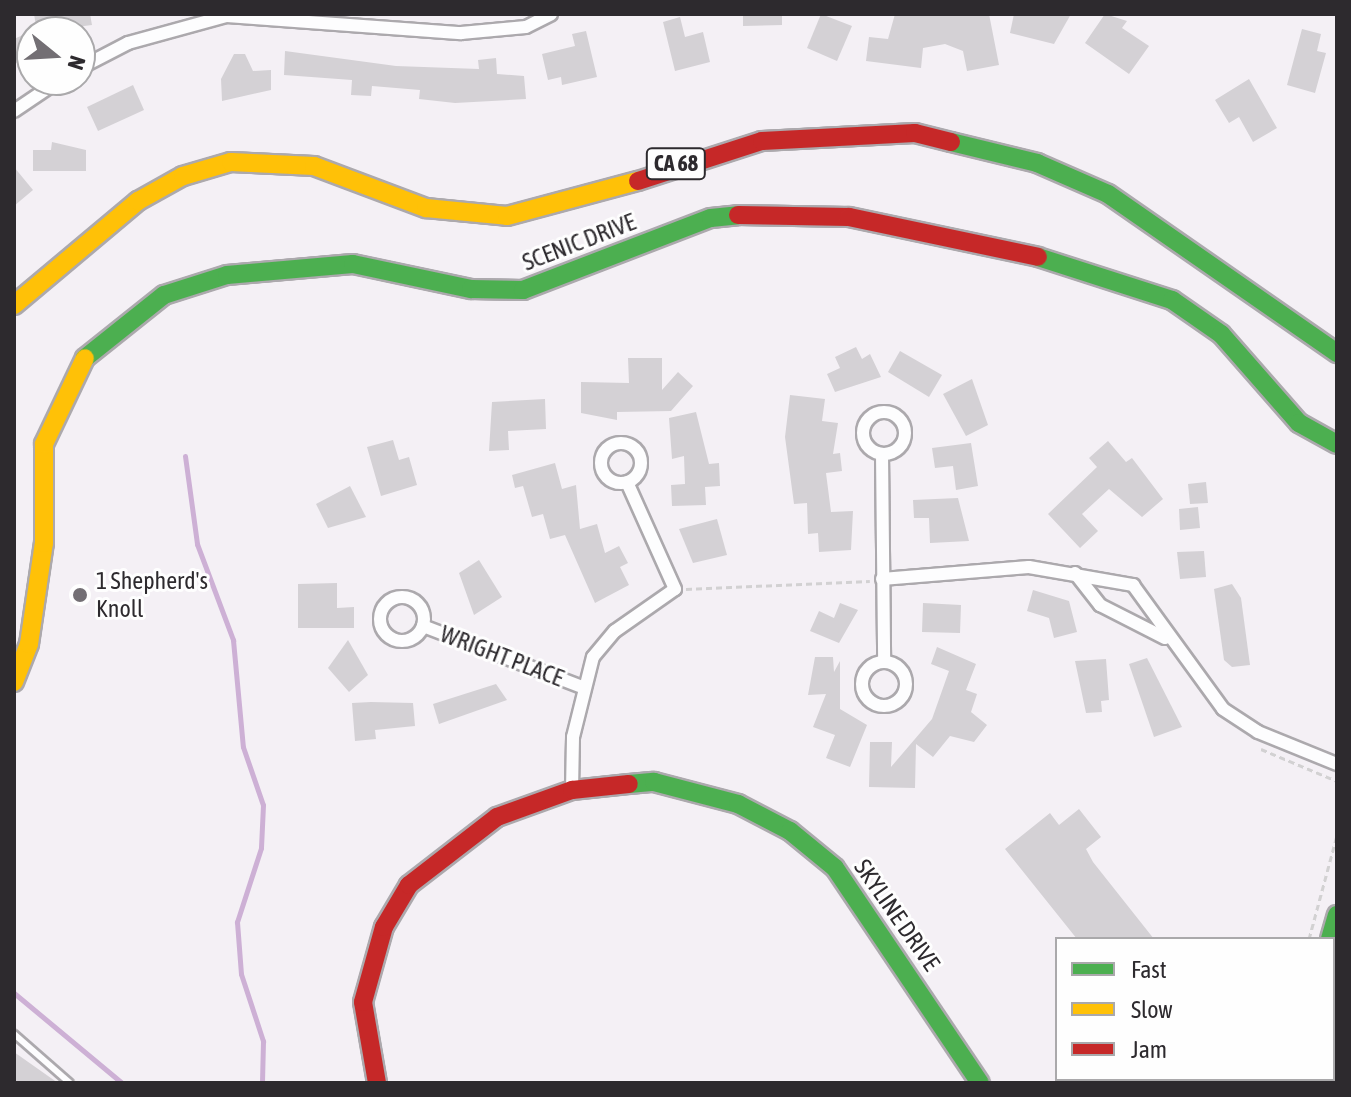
<!DOCTYPE html>
<style>
body{margin:0}
#map{position:relative;width:1351px;height:1097px;overflow:hidden;background:#f4f0f5;font-family:"Asap Condensed",sans-serif}
div>[style]{position:absolute}
.stream>*{height:5px;margin:-2.5px;padding:0 2.5px;transform-origin:2.5px;border-radius:2.5px;background:#cdb0d5}
.building>*{inset:0;background:#d4d1d5}
.path>*{height:3px;margin-top:-1.5px;transform-origin:0;background:repeating-linear-gradient(90deg,#d2d1d2 0 6px,transparent 0 10px)}
.roads{filter:drop-shadow(2px 0 #aca9ad) drop-shadow(-2px 0 #aca9ad) drop-shadow(0 2px #aca9ad) drop-shadow(0 -2px #aca9ad)}
.lane>*{height:6px;margin:-3px;padding:0 3px;transform-origin:3px;border-radius:3px;background:#fdfdfe}
.street>*{height:12px;margin:-6px;padding:0 6px;transform-origin:6px;border-radius:6px;background:#fdfdfe}
.street>.ring{margin:-6px;padding:0;box-sizing:content-box;background:none;border:12px solid #fdfdfe;border-radius:50%}
.fast>*{height:18px;margin:-9px;padding:0 9px;transform-origin:9px;border-radius:9px;background:#4caf50}
.slow>*{height:18px;margin:-9px;padding:0 9px;transform-origin:9px;border-radius:9px;background:#ffc107}
.jam>*{height:18px;margin:-9px;padding:0 9px;transform-origin:9px;border-radius:9px;background:#c62828}
.dots>*{width:22px;height:22px;translate:-50% -50%;box-sizing:border-box;border:4px solid #fefefe;border-radius:50%}
span{translate:-50% -50%;white-space:nowrap;text-align:center;line-height:1.15;-webkit-text-stroke:6px #fefefe;paint-order:stroke}
.shield-label span{padding:2px 6px;background:#fefefe;border:2px solid;border-radius:6px;-webkit-text-stroke-width:0}
.shield-label{font-size:22px;color:#2d2a2e;font-weight:700}
.street-label{font-size:24px;color:#2d2a2e}
.poi-label{font-size:24px;color:#2d2a2e}
.left{translate:0 -50%;text-align:left}
.frame{position:absolute;inset:0;border:16px solid #2d2a2e;pointer-events:none}
.legend{position:absolute;left:1055px;top:937px;width:280px;height:144px;box-sizing:border-box;background:#fefefe;border:2px solid #aaa9ab;margin:0;padding:10px 14px;list-style:none;font-size:24px;color:#2d2a2e}
.legend li{display:flex;align-items:center;gap:16px;height:40px}
.legend b{width:40px;border:2px solid #aaa9ab}
.north{position:absolute;left:16px;top:16px;width:80px;height:80px;box-sizing:border-box;background:#fefefe;border:2px solid #aaa9ab;border-radius:50%;rotate:108deg;font-size:22px;font-weight:700;line-height:32px;text-align:center;color:#2d2a2e}
.north::after{content:'';display:block;margin:auto;width:28px;height:36px;background:#736f74;clip-path:polygon(50% 0,100% 100%,50% 72%,0 100%)}
</style>
<div id="map">
<div class="stream">
<div style="left:185px;top:456px;width:89px;rotate:82.2deg"></div>
<div style="left:197px;top:544px;width:103px;rotate:69.4deg"></div>
<div style="left:233px;top:640px;width:107px;rotate:84.7deg"></div>
<div style="left:243px;top:747px;width:61px;rotate:71deg"></div>
<div style="left:263px;top:805px;width:43px;rotate:92.7deg"></div>
<div style="left:261px;top:848px;width:78px;rotate:108deg"></div>
<div style="left:237px;top:922px;width:52px;rotate:85.6deg"></div>
<div style="left:241px;top:974px;width:71px;rotate:71.8deg"></div>
<div style="left:263px;top:1041px;width:42px;rotate:91.4deg"></div>
<div style="left:14px;top:993px;width:141px;rotate:39.8deg"></div>
</div>
<div class="building">
<div style="clip-path:polygon(34px 14px,90px 14px,92px 25px,37px 32px)"></div>
<div style="clip-path:polygon(743px 14px,782px 14px,782px 25px,743px 26px)"></div>
<div style="clip-path:polygon(821px 14px,852px 26px,837px 61px,807px 48px)"></div>
<div style="clip-path:polygon(895px 14px,989px 14px,999px 65px,967px 71px,963px 51px,945px 44px,923px 48px,921px 68px,866px 61px,869px 37px,888px 39px)"></div>
<div style="clip-path:polygon(1014px 14px,1071px 14px,1054px 44px,1010px 33px)"></div>
<div style="clip-path:polygon(1105px 14px,1127px 21px,1122px 28px,1149px 46px,1129px 74px,1085px 43px)"></div>
<div style="clip-path:polygon(680px 17px,685px 37px,703px 32px,710px 62px,675px 71px,663px 22px)"></div>
<div style="clip-path:polygon(1302px 29px,1321px 34px,1317px 51px,1326px 53px,1315px 93px,1287px 85px)"></div>
<div style="clip-path:polygon(32px 31px,32px 56px,14px 64px,14px 39px)"></div>
<div style="clip-path:polygon(586px 31px,597px 77px,562px 85px,561px 77px,548px 80px,542px 54px,575px 46px,572px 34px)"></div>
<div style="clip-path:polygon(285px 51px,396px 66px,479px 69px,478px 60px,496px 58px,497px 74px,524px 76px,526px 99px,455px 103px,419px 99px,420px 90px,372px 86px,371px 96px,351px 95px,352px 80px,284px 75px)"></div>
<div style="clip-path:polygon(234px 54px,245px 54px,253px 71px,271px 70px,271px 90px,222px 101px,221px 79px)"></div>
<div style="clip-path:polygon(1249px 79px,1277px 128px,1253px 142px,1239px 117px,1229px 123px,1215px 100px)"></div>
<div style="clip-path:polygon(133px 85px,144px 110px,98px 131px,87px 107px)"></div>
<div style="clip-path:polygon(52px 142px,86px 150px,86px 171px,33px 171px,33px 150px,51px 150px)"></div>
<div style="clip-path:polygon(14px 167px,33px 190px,14px 206px)"></div>
<div style="clip-path:polygon(856px 347px,862px 359px,870px 354px,881px 377px,835px 392px,827px 374px,840px 368px,835px 357px)"></div>
<div style="clip-path:polygon(900px 351px,942px 375px,929px 397px,888px 372px)"></div>
<div style="clip-path:polygon(628px 358px,662px 358px,662px 390px,678px 372px,693px 386px,671px 411px,617px 412px,617px 420px,581px 413px,581px 382px,629px 383px)"></div>
<div style="clip-path:polygon(972px 379px,988px 425px,966px 436px,943px 394px)"></div>
<div style="clip-path:polygon(790px 395px,825px 399px,822px 421px,838px 423px,833px 454px,840px 453px,842px 471px,826px 473px,831px 512px,853px 511px,851px 550px,819px 552px,818px 533px,808px 534px,807px 503px,794px 504px,785px 437px)"></div>
<div style="clip-path:polygon(545px 399px,546px 429px,508px 431px,509px 450px,489px 451px,492px 402px)"></div>
<div style="clip-path:polygon(696px 412px,709px 464px,719px 463px,720px 486px,705px 487px,706px 505px,672px 506px,671px 485px,685px 484px,684px 456px,672px 459px,669px 418px)"></div>
<div style="clip-path:polygon(393px 440px,399px 460px,409px 457px,417px 485px,381px 496px,367px 447px)"></div>
<div style="clip-path:polygon(1108px 441px,1126px 462px,1132px 458px,1163px 499px,1142px 517px,1109px 489px,1082px 514px,1098px 531px,1080px 548px,1048px 514px,1097px 467px,1089px 458px)"></div>
<div style="clip-path:polygon(971px 443px,978px 486px,956px 490px,953px 466px,935px 468px,932px 448px)"></div>
<div style="clip-path:polygon(555px 463px,562px 489px,576px 485px,580px 529px,597px 524px,605px 553px,619px 546px,628px 563px,620px 567px,629px 585px,595px 603px,565px 535px,550px 539px,543px 514px,532px 517px,523px 486px,515px 488px,512px 475px)"></div>
<div style="clip-path:polygon(1206px 482px,1208px 503px,1190px 504px,1188px 484px)"></div>
<div style="clip-path:polygon(350px 486px,366px 517px,328px 528px,316px 504px)"></div>
<div style="clip-path:polygon(958px 498px,969px 541px,930px 543px,929px 518px,914px 518px,913px 500px)"></div>
<div style="clip-path:polygon(1198px 507px,1200px 528px,1180px 530px,1179px 509px)"></div>
<div style="clip-path:polygon(717px 519px,727px 555px,693px 563px,679px 529px)"></div>
<div style="clip-path:polygon(1204px 551px,1206px 577px,1180px 579px,1177px 552px)"></div>
<div style="clip-path:polygon(479px 560px,502px 597px,474px 615px,459px 573px)"></div>
<div style="clip-path:polygon(337px 583px,337px 608px,354px 607px,354px 628px,298px 628px,298px 584px)"></div>
<div style="clip-path:polygon(1232px 584px,1241px 598px,1250px 665px,1232px 667px,1224px 660px,1214px 589px)"></div>
<div style="clip-path:polygon(1033px 590px,1069px 601px,1077px 632px,1054px 638px,1049px 618px,1027px 611px)"></div>
<div style="clip-path:polygon(840px 603px,858px 610px,839px 643px,810px 631px,819px 611px,834px 618px)"></div>
<div style="clip-path:polygon(923px 603px,961px 605px,960px 633px,922px 632px)"></div>
<div style="clip-path:polygon(348px 640px,368px 675px,349px 692px,328px 668px)"></div>
<div style="clip-path:polygon(937px 647px,976px 664px,966px 690px,977px 694px,971px 712px,987px 725px,974px 742px,950px 736px,933px 757px,916px 744px,915px 788px,869px 787px,870px 742px,892px 742px,891px 767px,932px 719px,949px 671px,931px 664px)"></div>
<div style="clip-path:polygon(815px 657px,833px 657px,834px 672px,840px 661px,840px 709px,867px 725px,850px 767px,826px 758px,835px 735px,813px 727px,826px 694px,808px 695px)"></div>
<div style="clip-path:polygon(1147px 658px,1182px 727px,1154px 737px,1129px 664px)"></div>
<div style="clip-path:polygon(1106px 659px,1109px 700px,1101px 701px,1102px 712px,1086px 713px,1075px 661px)"></div>
<div style="clip-path:polygon(496px 684px,507px 700px,439px 724px,433px 704px)"></div>
<div style="clip-path:polygon(371px 702px,413px 703px,415px 726px,375px 730px,376px 739px,355px 741px,352px 703px)"></div>
<div style="clip-path:polygon(1079px 809px,1101px 837px,1086px 849px,1093px 862px,1154px 939px,1077px 939px,1005px 849px,1050px 813px,1059px 825px)"></div>
<div style="clip-path:polygon(14px 1052px,58px 1083px,14px 1083px)"></div>
</div>
<div class="path">
<div style="left:686px;top:589px;width:184px;rotate:-2.5deg"></div>
<div style="left:1261px;top:749px;width:82px;rotate:22.8deg"></div>
<div style="left:1309px;top:939px;width:108px;rotate:-74.9deg"></div>
<div style="left:1280px;top:1079px;width:4px;rotate:90deg"></div>
</div>
<div class="roads">
<div class="lane">
<div style="left:14px;top:1034px;width:74px;rotate:41.2deg"></div>
</div>
<div class="street">
<div style="left:80px;top:68px;width:54px;rotate:-27.5deg"></div>
<div style="left:128px;top:43px;width:103px;rotate:-15.3deg"></div>
<div style="left:227px;top:16px;width:235px;rotate:4.2deg"></div>
<div style="left:461px;top:33px;width:65px;rotate:-5.3deg"></div>
<div style="left:526px;top:27px;width:28px;rotate:-27deg"></div>
<div style="left:14px;top:111px;width:55px;rotate:-34deg"></div>
<div class="ring" style="left:863px;top:412px;width:30px;height:30px"></div>
<div class="ring" style="left:601px;top:443px;width:28px;height:28px"></div>
<div style="left:882px;top:454px;width:208px;rotate:89.4deg"></div>
<div style="left:1075px;top:573px;width:41px;rotate:52deg"></div>
<div style="left:1100px;top:605px;width:73px;rotate:26.9deg"></div>
<div style="left:882px;top:579px;width:147px;rotate:-4.7deg"></div>
<div style="left:1029px;top:567px;width:106px;rotate:9.8deg"></div>
<div style="left:1133px;top:585px;width:153px;rotate:54deg"></div>
<div style="left:1223px;top:709px;width:42px;rotate:33.3deg"></div>
<div style="left:1258px;top:732px;width:85px;rotate:22.1deg"></div>
<div class="ring" style="left:380px;top:597px;width:32px;height:32px"></div>
<div style="left:423px;top:626px;width:170px;rotate:21deg"></div>
<div class="ring" style="left:862px;top:662px;width:32px;height:32px"></div>
<div style="left:572px;top:790px;width:53px;rotate:-88.9deg"></div>
<div style="left:573px;top:737px;width:82px;rotate:-76deg"></div>
<div style="left:593px;top:657px;width:34px;rotate:-50deg"></div>
<div style="left:615px;top:631px;width:73px;rotate:-35deg"></div>
<div style="left:675px;top:589px;width:117px;rotate:-114.2deg"></div>
<div style="left:1333px;top:971px;width:4px;rotate:14deg"></div>
</div>
<div class="fast">
<div style="left:951px;top:142px;width:89px;rotate:13.7deg"></div>
<div style="left:1037px;top:163px;width:77px;rotate:23.6deg"></div>
<div style="left:1108px;top:194px;width:279px;rotate:34.8deg"></div>
<div style="left:1038px;top:257px;width:141px;rotate:17.8deg"></div>
<div style="left:1172px;top:300px;width:60px;rotate:34.8deg"></div>
<div style="left:1221px;top:334px;width:118px;rotate:48.8deg"></div>
<div style="left:1299px;top:423px;width:43px;rotate:28.9deg"></div>
<div style="left:85px;top:358px;width:101px;rotate:-38.6deg"></div>
<div style="left:164px;top:295px;width:66px;rotate:-17.6deg"></div>
<div style="left:227px;top:275px;width:126px;rotate:-5deg"></div>
<div style="left:353px;top:264px;width:121px;rotate:12deg"></div>
<div style="left:471px;top:289px;width:52px;rotate:1.1deg"></div>
<div style="left:523px;top:290px;width:201px;rotate:-21deg"></div>
<div style="left:711px;top:218px;width:27px;rotate:-6deg"></div>
<div style="left:629px;top:784px;width:25px;rotate:-5deg"></div>
<div style="left:654px;top:782px;width:87px;rotate:14.7deg"></div>
<div style="left:738px;top:804px;width:59px;rotate:27.4deg"></div>
<div style="left:790px;top:831px;width:58px;rotate:39.4deg"></div>
<div style="left:835px;top:868px;width:259px;rotate:56deg"></div>
<div style="left:1330px;top:939px;width:25px;rotate:-74deg"></div>
</div>
<div class="slow">
<div style="left:14px;top:305px;width:162px;rotate:-40deg"></div>
<div style="left:138px;top:201px;width:51px;rotate:-29.1deg"></div>
<div style="left:183px;top:176px;width:50px;rotate:-16.3deg"></div>
<div style="left:231px;top:162px;width:83px;rotate:2.8deg"></div>
<div style="left:314px;top:166px;width:120px;rotate:20.6deg"></div>
<div style="left:426px;top:208px;width:81px;rotate:5.6deg"></div>
<div style="left:507px;top:216px;width:136px;rotate:-15deg"></div>
<div style="left:14px;top:682px;width:41px;rotate:-68.5deg"></div>
<div style="left:29px;top:644px;width:102px;rotate:-81.6deg"></div>
<div style="left:44px;top:543px;width:99px;rotate:-90deg"></div>
<div style="left:44px;top:444px;width:95px;rotate:-64.5deg"></div>
<div style="left:1301px;top:1079px;width:4px;rotate:90deg"></div>
</div>
<div class="jam">
<div style="left:638px;top:181px;width:130px;rotate:-17.9deg"></div>
<div style="left:762px;top:141px;width:153px;rotate:-3deg"></div>
<div style="left:915px;top:133px;width:37px;rotate:14deg"></div>
<div style="left:738px;top:215px;width:111px;rotate:1deg"></div>
<div style="left:849px;top:217px;width:193px;rotate:11.9deg"></div>
<div style="left:377px;top:1083px;width:82px;rotate:-99.8deg"></div>
<div style="left:363px;top:1002px;width:78px;rotate:-74.4deg"></div>
<div style="left:384px;top:927px;width:49px;rotate:-59.2deg"></div>
<div style="left:409px;top:885px;width:111px;rotate:-37.7deg"></div>
<div style="left:497px;top:817px;width:80px;rotate:-19.8deg"></div>
<div style="left:572px;top:790px;width:57px;rotate:-6deg"></div>
</div>
</div>
<div class="dots">
<div style="left:80px;top:595px;background:#736f74"></div>
</div>
<div class="shield-label">
<span style="left:676px;top:164px">CA 68</span>
</div>
<div class="street-label">
<span style="left:579px;top:242px;rotate:-21deg">SCENIC DRIVE</span>
<span style="left:502px;top:656px;rotate:21deg">WRIGHT PLACE</span>
<span style="left:897px;top:915px;rotate:55deg">SKYLINE DRIVE</span>
</div>
<div class="poi-label">
<span class="left" style="left:96px;top:595px">1 Shepherd's<br>Knoll</span>
</div>
<div class="frame"></div>
<ul class="legend">
<li><b style="height:10px;background:#4caf50"></b>Fast</li>
<li><b style="height:10px;background:#ffc107"></b>Slow</li>
<li><b style="height:10px;background:#c62828"></b>Jam</li>
</ul>
<div class="north">N</div>
</div>
